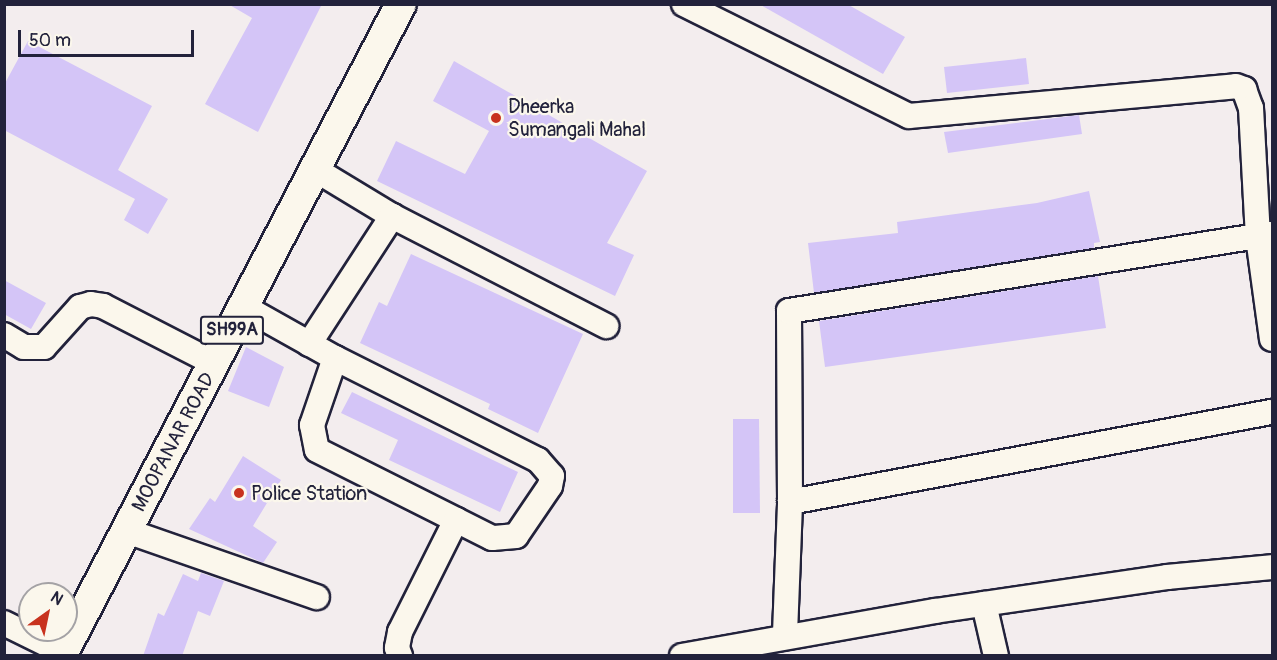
<!DOCTYPE html>
<style>
body{margin:0}
#map{position:relative;width:1277px;height:660px;overflow:hidden;background:#f3edee;font-family:Pangolin,sans-serif}
div>[style]{position:absolute}
.building>*{inset:0;background:#d4c5f7}
.roads{filter:drop-shadow(2px 0 #22223b) drop-shadow(-2px 0 #22223b) drop-shadow(0 2px #22223b) drop-shadow(0 -2px #22223b)}
.minor>*{height:24px;margin:-12px;padding:0 12px;transform-origin:12px;border-radius:12px;background:#fbf7ec}
.major>*{height:30px;margin:-15px;padding:0 15px;transform-origin:15px;border-radius:15px;background:#fbf7ec}
.dots>*{width:16px;height:16px;translate:-50% -50%;box-sizing:border-box;border:3px solid #fbf7ec;border-radius:50%}
span{translate:-50% -50%;white-space:nowrap;text-align:center;line-height:1.15;-webkit-text-stroke:4.5px #fbf7ec;paint-order:stroke}
.shield-label span{padding:2px 4px;background:#fbf7ec;border:2px solid;border-radius:4px;-webkit-text-stroke-width:0}
.shield-label{font-size:18px;color:#22223b;font-weight:700}
.poi-label{font-size:20px;color:#22223b}
.left{translate:0 -50%;text-align:left}
.street-label{font-size:20px;color:#22223b}
.frame{position:absolute;inset:0;border:6px solid #22223b;pointer-events:none}
.north{position:absolute;left:18px;top:582px;width:60px;height:60px;box-sizing:border-box;background:#fbf7ec;border:2px solid #a4a2a5;border-radius:50%;rotate:33deg;font-size:16px;font-weight:700;line-height:24px;text-align:center;color:#22223b}
.north::after{content:'';display:block;margin:auto;width:21px;height:27px;background:#c8321e;clip-path:polygon(50% 0,100% 100%,50% 72%,0 100%)}
.scale{position:absolute;left:18px;top:30px;width:176px;height:27px;box-sizing:border-box;border:3px solid #22223b;border-top:0;padding-left:8px;font-size:18px;line-height:21px;white-space:nowrap;color:#22223b;-webkit-text-stroke:4px #fbf7ec;paint-order:stroke}
</style>
<div id="map">
<div class="building">
<div style="clip-path:polygon(228px 4px,322px 4px,258px 132px,205px 104px,252px 18px)"></div>
<div style="clip-path:polygon(759px 4px,847px 4px,905px 37px,883px 74px)"></div>
<div style="clip-path:polygon(28px 41px,152px 106px,118px 170px,168px 199px,148px 234px,124px 220px,135px 199px,4px 130px,4px 85px)"></div>
<div style="clip-path:polygon(1026px 58px,1029px 84px,947px 93px,944px 67px)"></div>
<div style="clip-path:polygon(454px 61px,647px 171px,607px 243px,634px 255px,615px 296px,377px 181px,396px 141px,465px 174px,489px 131px,433px 101px)"></div>
<div style="clip-path:polygon(1079px 115px,1082px 134px,948px 153px,944px 132px)"></div>
<div style="clip-path:polygon(1089px 191px,1100px 242px,1094px 243px,1094px 248px,814px 293px,808px 243px,898px 233px,897px 222px,1037px 203px)"></div>
<div style="clip-path:polygon(411px 254px,583px 334px,538px 433px,488px 409px,490px 404px,360px 343px,379px 302px,387px 306px)"></div>
<div style="clip-path:polygon(1098px 276px,1106px 328px,825px 367px,819px 321px)"></div>
<div style="clip-path:polygon(4px 280px,46px 303px,31px 329px,4px 314px)"></div>
<div style="clip-path:polygon(246px 347px,284px 367px,269px 407px,228px 391px)"></div>
<div style="clip-path:polygon(352px 392px,518px 472px,500px 512px,389px 460px,398px 440px,341px 413px)"></div>
<div style="clip-path:polygon(733px 419px,759px 419px,760px 513px,733px 513px)"></div>
<div style="clip-path:polygon(243px 456px,281px 480px,253px 526px,277px 542px,263px 563px,189px 529px,210px 498px,215px 502px)"></div>
<div style="clip-path:polygon(201px 573px,224px 581px,210px 616px,198px 611px,182px 656px,143px 656px,158px 613px,164px 616px,183px 574px,198px 581px)"></div>
</div>
<div class="roads">
<div class="minor">
<div style="left:684px;top:4px;width:251px;rotate:26.5deg"></div>
<div style="left:909px;top:116px;width:328px;rotate:-5.2deg"></div>
<div style="left:1236px;top:86px;width:9px;rotate:21deg"></div>
<div style="left:1244px;top:89px;width:20px;rotate:70deg"></div>
<div style="left:1251px;top:108px;width:129px;rotate:86.9deg"></div>
<div style="left:1258px;top:237px;width:103px;rotate:82.2deg"></div>
<div style="left:316px;top:170px;width:89px;rotate:31.2deg"></div>
<div style="left:392px;top:216px;width:241px;rotate:27.2deg"></div>
<div style="left:244px;top:307px;width:104px;rotate:29.3deg"></div>
<div style="left:335px;top:358px;width:71px;rotate:108.9deg"></div>
<div style="left:312px;top:425px;width:25px;rotate:79deg"></div>
<div style="left:317px;top:450px;width:156px;rotate:26.7deg"></div>
<div style="left:456px;top:520px;width:125px;rotate:116.6deg"></div>
<div style="left:400px;top:632px;width:16px;rotate:101deg"></div>
<div style="left:397px;top:648px;width:9px;rotate:69deg"></div>
<div style="left:4px;top:335px;width:23px;rotate:31deg"></div>
<div style="left:24px;top:347px;width:20px"></div>
<div style="left:44px;top:347px;width:54px;rotate:-48deg"></div>
<div style="left:80px;top:307px;width:11px;rotate:-15deg"></div>
<div style="left:91px;top:304px;width:12px;rotate:9deg"></div>
<div style="left:103px;top:306px;width:125px;rotate:27.2deg"></div>
<div style="left:309px;top:344px;width:153px;rotate:-57deg"></div>
<div style="left:335px;top:358px;width:227px;rotate:26.7deg"></div>
<div style="left:538px;top:460px;width:21px;rotate:49deg"></div>
<div style="left:552px;top:476px;width:10px;rotate:101deg"></div>
<div style="left:550px;top:486px;width:60px;rotate:124.2deg"></div>
<div style="left:516px;top:536px;width:24px;rotate:175deg"></div>
<div style="left:492px;top:538px;width:40px;rotate:-153.4deg"></div>
<div style="left:790px;top:502px;width:490px;rotate:-10.6deg"></div>
<div style="left:127px;top:531px;width:201px;rotate:19.2deg"></div>
<div style="left:984px;top:604px;width:53px;rotate:77deg"></div>
<div style="left:4px;top:623px;width:66px;rotate:26.2deg"></div>
<div style="left:785px;top:634px;width:132px;rotate:-87.8deg"></div>
<div style="left:790px;top:502px;width:191px;rotate:-90.3deg"></div>
<div style="left:789px;top:311px;width:489px;rotate:-9.1deg"></div>
<div style="left:682px;top:656px;width:257px;rotate:-10.1deg"></div>
<div style="left:935px;top:611px;width:234px;rotate:-8.3deg"></div>
<div style="left:1167px;top:577px;width:105px;rotate:-5.4deg"></div>
</div>
<div class="major">
<div style="left:61px;top:656px;width:735px;rotate:-62.46deg"></div>
</div>
</div>
<div class="dots">
<div style="left:496px;top:118px;background:#c8321e"></div>
<div style="left:239px;top:493px;background:#c8321e"></div>
</div>
<div class="shield-label">
<span style="left:232px;top:330px">SH99A</span>
</div>
<div class="poi-label">
<span class="left" style="left:508px;top:118px">Dheerka<br>Sumangali Mahal</span>
<span class="left" style="left:251px;top:493px">Police Station</span>
</div>
<div class="street-label">
<span style="left:173px;top:442px;rotate:-62deg">MOOPANAR ROAD</span>
</div>
<div class="frame"></div>
<div class="north">N</div>
<div class="scale">50 m</div>
</div>
